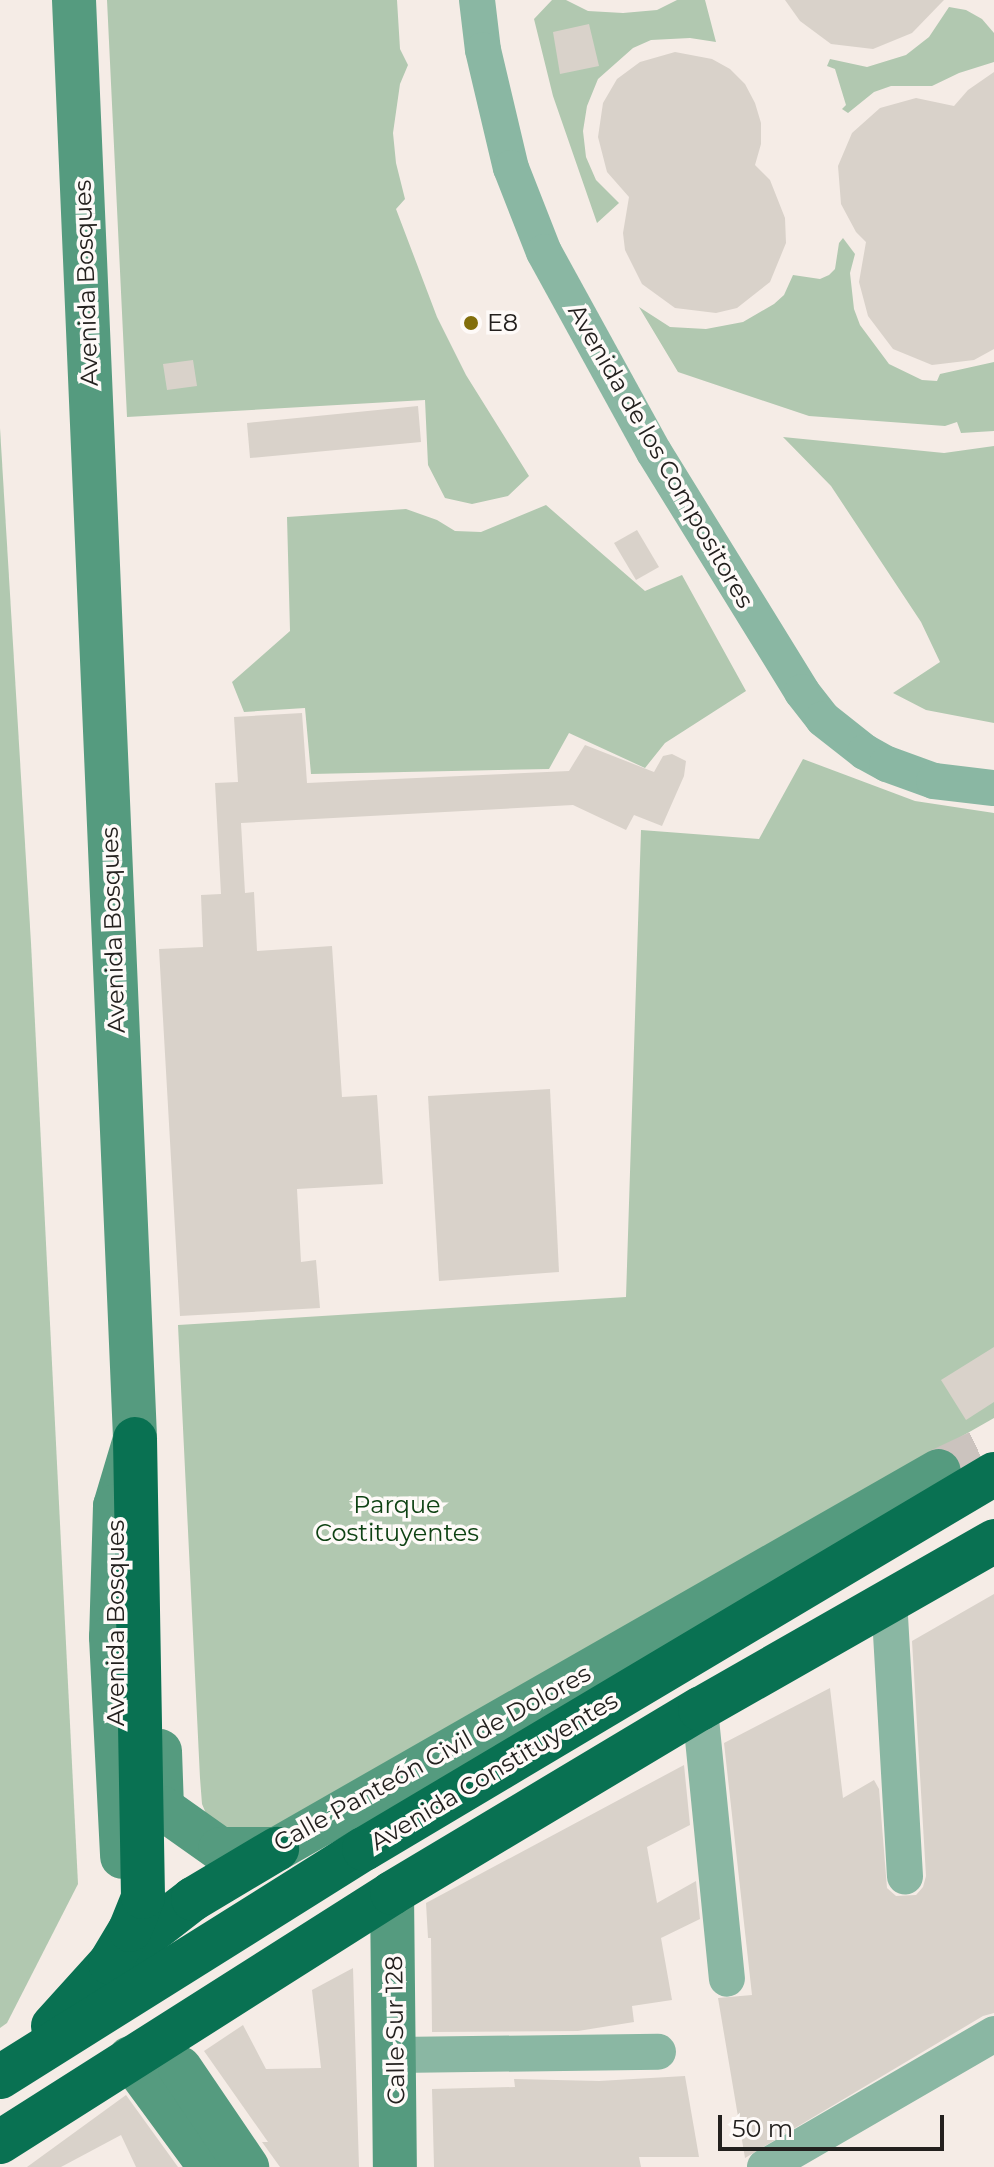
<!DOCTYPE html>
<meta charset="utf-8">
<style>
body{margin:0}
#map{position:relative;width:994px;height:2167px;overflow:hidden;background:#f5ece6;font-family:Montserrat,sans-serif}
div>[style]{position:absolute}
.green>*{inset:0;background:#b1c8b0}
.building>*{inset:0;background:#d9d2ca}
.secondary-tunnel>*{height:44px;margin-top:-22px;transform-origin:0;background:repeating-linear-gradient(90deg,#cbc3be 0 44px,transparent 0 66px)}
.street>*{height:36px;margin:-18px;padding:0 18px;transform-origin:18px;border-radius:18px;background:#8ab7a3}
.secondary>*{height:44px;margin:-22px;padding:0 22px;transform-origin:22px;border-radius:22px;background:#559b7f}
.highway>*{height:44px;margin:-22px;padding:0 22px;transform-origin:22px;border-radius:22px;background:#097152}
.dots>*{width:22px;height:22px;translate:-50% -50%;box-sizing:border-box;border:4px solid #fefaf8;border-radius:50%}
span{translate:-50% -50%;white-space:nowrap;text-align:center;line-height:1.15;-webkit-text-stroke:7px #fefaf8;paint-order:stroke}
.street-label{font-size:24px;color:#23201e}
.poi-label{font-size:24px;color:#23201e}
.left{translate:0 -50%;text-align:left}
.park-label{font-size:24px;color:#0e4213}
.scale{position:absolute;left:718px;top:2115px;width:226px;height:36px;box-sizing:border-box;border:4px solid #23201e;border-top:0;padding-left:10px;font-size:24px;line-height:28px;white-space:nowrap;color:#23201e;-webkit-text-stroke:6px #fefaf8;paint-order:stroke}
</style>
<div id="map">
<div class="green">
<div style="clip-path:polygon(107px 0,397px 0,400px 49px,408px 65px,400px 84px,393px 133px,396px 163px,405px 199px,396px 209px,437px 317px,466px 375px,529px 476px,508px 496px,472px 504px,445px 498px,428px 465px,425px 400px,127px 417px)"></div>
<div style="clip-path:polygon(552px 0,566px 0,588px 11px,623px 13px,657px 10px,677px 0,705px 0,716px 42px,690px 38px,651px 40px,633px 48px,598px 79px,587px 106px,583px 131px,586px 157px,596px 180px,619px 203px,597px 223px,553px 96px,534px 19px)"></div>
<div style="clip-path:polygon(949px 7px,966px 10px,982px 19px,994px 33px,994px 62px,959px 73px,932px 86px,891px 86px,874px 92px,848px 113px,842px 109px,846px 105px,835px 69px,827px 66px,830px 59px,867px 67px,906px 55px,929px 37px)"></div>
<div style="clip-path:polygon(843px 238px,855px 254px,850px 273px,854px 309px,860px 325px,889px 364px,922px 380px,937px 381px,940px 374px,994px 362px,994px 431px,961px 433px,957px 422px,945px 426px,809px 416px,678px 372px,639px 307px,670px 327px,706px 329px,743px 322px,774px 304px,784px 295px,793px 275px,820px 279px,829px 275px,835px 269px,839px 243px)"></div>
<div style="clip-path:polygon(0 428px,31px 943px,78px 1884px,7px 2023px,0 2028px)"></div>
<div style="clip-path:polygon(783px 437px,944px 453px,994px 446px,994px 723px,926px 710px,893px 693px,940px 662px,921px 622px,831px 486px)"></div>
<div style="clip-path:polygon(546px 505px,645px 591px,682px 575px,746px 691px,665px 743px,645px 768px,569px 733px,549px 769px,311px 774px,305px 708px,244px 712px,232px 682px,290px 631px,287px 517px,406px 509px,437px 520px,455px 531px,481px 532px)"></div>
<div style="clip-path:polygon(803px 759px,915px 801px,994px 813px,994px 1418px,248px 1842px,213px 1830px,202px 1804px,200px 1778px,178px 1325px,626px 1297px,641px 830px,759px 839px)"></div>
</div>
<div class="building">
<div style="clip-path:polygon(785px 0,944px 0,912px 33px,873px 49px,831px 44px,800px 21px)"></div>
<div style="clip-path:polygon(589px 24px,599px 66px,560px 74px,553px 32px)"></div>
<div style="clip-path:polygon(675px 52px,712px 59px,730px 69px,745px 84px,755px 103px,761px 123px,761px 144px,755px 165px,770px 180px,785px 218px,786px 243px,770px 282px,737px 308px,716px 313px,675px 308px,642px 284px,625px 250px,623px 233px,629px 197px,607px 172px,598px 137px,603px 103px,617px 79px,640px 62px)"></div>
<div style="clip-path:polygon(994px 72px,994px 349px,974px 360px,932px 365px,893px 349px,868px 316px,859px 282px,866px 242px,856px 232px,841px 204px,838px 166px,852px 133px,880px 108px,916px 98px,954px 106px,968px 90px)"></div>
<div style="clip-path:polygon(193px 360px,197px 386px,167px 390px,163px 364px)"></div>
<div style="clip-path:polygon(418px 406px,421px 442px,250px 458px,247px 423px)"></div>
<div style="clip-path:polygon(637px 530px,659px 567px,636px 580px,614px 543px)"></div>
<div style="clip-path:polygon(302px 713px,307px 783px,569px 771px,585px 745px,654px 772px,663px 756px,672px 754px,686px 761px,684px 776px,662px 826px,634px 815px,626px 830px,573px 805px,241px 823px,245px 893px,254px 892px,257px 951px,332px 946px,342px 1097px,377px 1095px,383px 1184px,297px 1189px,301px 1262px,316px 1260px,320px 1308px,180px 1316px,159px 949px,203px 947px,201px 895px,221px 894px,215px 783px,238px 782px,234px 717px)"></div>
<div style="clip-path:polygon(550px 1089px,559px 1272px,439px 1281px,428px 1096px)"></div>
<div style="clip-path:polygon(994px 1347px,994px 1402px,966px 1420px,941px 1380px)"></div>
<div style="clip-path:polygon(994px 1594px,994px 2013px,983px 2016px,745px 2158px,718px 1998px,752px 1995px,724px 1743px,830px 1688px,843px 1798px,874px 1780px,879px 1789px,887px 1888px,896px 1896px,916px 1895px,923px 1887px,926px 1876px,912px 1641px)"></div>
<div style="clip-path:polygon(684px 1765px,690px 1825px,647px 1847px,657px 1903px,696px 1881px,700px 1919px,661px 1938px,672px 2000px,632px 2006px,634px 2022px,578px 2031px,432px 2032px,431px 1938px,428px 1938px,426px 1903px)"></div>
<div style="clip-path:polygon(353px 1968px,359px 2167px,280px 2167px,262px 2142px,268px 2142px,204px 2051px,243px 2025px,266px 2069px,321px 2068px,312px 1990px)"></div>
<div style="clip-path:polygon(685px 2076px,699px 2157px,639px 2157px,641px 2167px,434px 2167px,432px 2089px,515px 2087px,514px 2079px,599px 2081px)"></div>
<div style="clip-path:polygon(126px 2095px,178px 2167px,136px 2167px,121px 2135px,61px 2167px,27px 2167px)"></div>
</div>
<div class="secondary-tunnel">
<div style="left:939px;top:1471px;width:61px;rotate:-25.3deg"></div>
</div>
<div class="street">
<div style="left:477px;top:0;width:50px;rotate:83.2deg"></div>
<div style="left:483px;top:50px;width:121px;rotate:76.7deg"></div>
<div style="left:511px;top:168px;width:90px;rotate:68.6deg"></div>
<div style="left:544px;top:252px;width:228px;rotate:61.2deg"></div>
<div style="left:654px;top:452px;width:282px;rotate:58.3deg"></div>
<div style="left:802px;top:692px;width:34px;rotate:52deg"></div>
<div style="left:823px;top:719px;width:53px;rotate:38.2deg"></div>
<div style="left:865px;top:752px;width:25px;rotate:29deg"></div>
<div style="left:887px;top:764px;width:50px;rotate:19.9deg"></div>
<div style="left:934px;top:781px;width:60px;rotate:6.7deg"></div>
<div style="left:889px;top:1599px;width:278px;rotate:86.7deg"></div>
<div style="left:700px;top:1709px;width:271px;rotate:84.3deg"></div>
<div style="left:396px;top:2055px;width:262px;rotate:-0.7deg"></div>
<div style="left:765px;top:2167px;width:265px;rotate:-30.1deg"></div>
</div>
<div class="secondary">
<div style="left:74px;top:0;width:1440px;rotate:87.57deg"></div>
<div style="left:135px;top:1439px;width:70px;rotate:106.6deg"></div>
<div style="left:115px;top:1506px;width:131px;rotate:91.7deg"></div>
<div style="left:111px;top:1637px;width:220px;rotate:87.1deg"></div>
<div style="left:160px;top:1751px;width:57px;rotate:88deg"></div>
<div style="left:162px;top:1808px;width:71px;rotate:35.3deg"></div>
<div style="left:220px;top:1849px;width:57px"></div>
<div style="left:277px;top:1849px;width:762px;rotate:-29.73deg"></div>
<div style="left:392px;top:1893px;width:274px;rotate:89.4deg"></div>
<div style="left:130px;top:2058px;width:135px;rotate:53.7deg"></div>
<div style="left:180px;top:2068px;width:120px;rotate:55.9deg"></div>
</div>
<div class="highway">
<div style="left:122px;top:1954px;width:90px;rotate:-37.8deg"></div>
<div style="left:193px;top:1899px;width:98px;rotate:-30.8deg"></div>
<div style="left:53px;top:2026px;width:85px;rotate:-47.9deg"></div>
<div style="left:110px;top:1963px;width:39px;rotate:-59deg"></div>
<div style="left:130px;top:1930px;width:35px;rotate:-68deg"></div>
<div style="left:143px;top:1897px;width:458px;rotate:-91deg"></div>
<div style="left:0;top:2077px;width:430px;rotate:-32.1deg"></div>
<div style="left:364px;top:1849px;width:733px;rotate:-30.76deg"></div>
<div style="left:0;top:2142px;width:464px;rotate:-32.4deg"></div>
<div style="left:392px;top:1893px;width:359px;rotate:-30.9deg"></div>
<div style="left:700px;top:1709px;width:339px;rotate:-29.7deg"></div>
</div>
<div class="dots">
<div style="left:471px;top:323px;background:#826e0b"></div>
</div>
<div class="street-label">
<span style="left:86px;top:283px;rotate:-92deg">Avenida Bosques</span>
<span style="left:661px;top:456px;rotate:60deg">Avenida de los Compositores</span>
<span style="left:113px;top:930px;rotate:-92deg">Avenida Bosques</span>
<span style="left:116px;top:1623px;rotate:-90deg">Avenida Bosques</span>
<span style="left:432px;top:1758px;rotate:-29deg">Calle Panteón Civil de Dolores</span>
<span style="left:494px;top:1771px;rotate:-31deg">Avenida Constituyentes</span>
<span style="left:395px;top:2030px;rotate:-91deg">Calle Sur 128</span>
</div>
<div class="poi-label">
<span class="left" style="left:487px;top:323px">E8</span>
</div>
<div class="park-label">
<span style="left:397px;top:1519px">Parque<br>Costituyentes</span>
</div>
<div class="scale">50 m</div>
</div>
